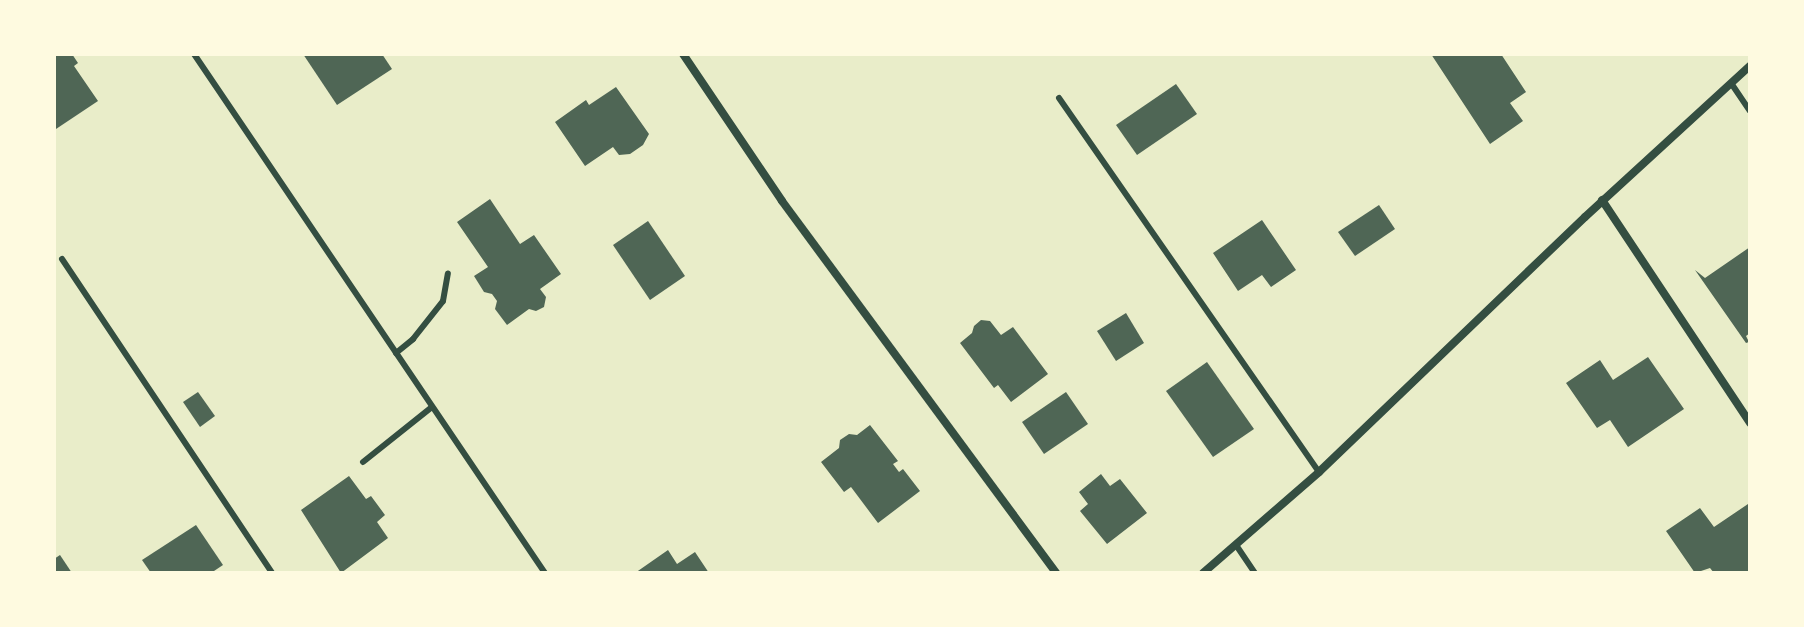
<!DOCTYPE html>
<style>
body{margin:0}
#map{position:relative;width:1804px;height:627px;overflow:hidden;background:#e9edc9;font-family:"DejaVu Sans",sans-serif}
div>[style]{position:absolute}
.building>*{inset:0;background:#4f6655}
.service>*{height:6px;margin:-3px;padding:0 3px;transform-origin:3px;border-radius:3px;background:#344e41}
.minor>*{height:8px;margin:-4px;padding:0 4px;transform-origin:4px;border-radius:4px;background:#344e41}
span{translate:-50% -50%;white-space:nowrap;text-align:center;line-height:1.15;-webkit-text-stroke:8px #fefae0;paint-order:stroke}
.frame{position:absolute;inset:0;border:56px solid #fefae0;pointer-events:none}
</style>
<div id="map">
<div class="building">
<div style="clip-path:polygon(54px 54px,72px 54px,78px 63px,74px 66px,98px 101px,56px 129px)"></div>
<div style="clip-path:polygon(303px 54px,382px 54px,392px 69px,337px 105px)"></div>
<div style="clip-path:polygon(1431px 54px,1501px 54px,1526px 92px,1510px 103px,1523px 121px,1490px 144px)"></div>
<div style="clip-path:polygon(1176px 84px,1197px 114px,1137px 155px,1116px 125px)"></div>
<div style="clip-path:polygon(616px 87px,649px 134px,643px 145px,630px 154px,619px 155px,613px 147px,585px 166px,555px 122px,586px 100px,589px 105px)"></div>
<div style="clip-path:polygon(490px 199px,520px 244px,534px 235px,561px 274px,540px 289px,546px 297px,544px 307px,536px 311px,529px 309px,507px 325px,495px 309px,497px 301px,492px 294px,484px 292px,474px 276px,488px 267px,457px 222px)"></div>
<div style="clip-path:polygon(1379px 205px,1395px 229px,1355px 256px,1338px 232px)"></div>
<div style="clip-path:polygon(1262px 220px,1296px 270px,1271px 287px,1262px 275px,1238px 291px,1213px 253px)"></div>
<div style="clip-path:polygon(648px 221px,685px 276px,650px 300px,613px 245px)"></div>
<div style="clip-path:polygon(1750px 247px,1750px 333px,1746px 336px,1749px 342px,1746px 343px,1695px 270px,1705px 278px)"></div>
<div style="clip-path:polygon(1126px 313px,1144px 343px,1116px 361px,1097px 331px)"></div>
<div style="clip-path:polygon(981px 320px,990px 321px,1001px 335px,1013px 327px,1048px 374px,1011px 402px,998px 385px,994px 388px,960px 343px,972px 333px,974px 326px)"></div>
<div style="clip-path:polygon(1648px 357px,1684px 409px,1628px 447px,1610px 420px,1597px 428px,1566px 383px,1600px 360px,1613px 380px)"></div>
<div style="clip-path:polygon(1207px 362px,1254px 429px,1213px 457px,1166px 391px)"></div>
<div style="clip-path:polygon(198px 392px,215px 416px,200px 427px,183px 402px)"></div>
<div style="clip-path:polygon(1066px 392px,1088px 424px,1044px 454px,1022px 422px)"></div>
<div style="clip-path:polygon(870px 425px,898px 461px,893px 464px,899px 472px,903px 469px,920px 491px,878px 523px,851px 487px,844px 492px,821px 462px,839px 448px,840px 440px,849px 434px,857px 435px)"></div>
<div style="clip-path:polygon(1101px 474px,1110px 486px,1120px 479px,1147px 513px,1107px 544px,1080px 511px,1088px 504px,1079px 492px)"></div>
<div style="clip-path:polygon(349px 476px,366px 499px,371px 496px,385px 515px,377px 522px,388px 538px,341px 573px,301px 510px)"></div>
<div style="clip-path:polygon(1748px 504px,1750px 573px,1714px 573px,1710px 568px,1695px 573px,1666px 531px,1700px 508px,1714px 527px)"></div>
<div style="clip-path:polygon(196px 525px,223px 565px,211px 573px,151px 573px,142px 560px)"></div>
<div style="clip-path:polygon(668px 550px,677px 564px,695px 552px,709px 573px,635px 573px)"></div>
<div style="clip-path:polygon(60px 555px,72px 573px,54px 573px,54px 559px)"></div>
</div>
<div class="service">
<div style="left:194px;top:54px;width:627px;rotate:55.93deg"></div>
<div style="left:1731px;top:83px;width:34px;rotate:56deg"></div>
<div style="left:1059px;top:98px;width:455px;rotate:55.2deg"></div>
<div style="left:62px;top:259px;width:378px;rotate:56.2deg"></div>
<div style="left:396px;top:353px;width:22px;rotate:-39deg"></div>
<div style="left:413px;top:339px;width:48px;rotate:-51.7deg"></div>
<div style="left:443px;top:301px;width:28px;rotate:-80deg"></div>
<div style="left:363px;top:462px;width:88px;rotate:-38.6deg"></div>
<div style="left:1236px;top:545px;width:34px;rotate:56deg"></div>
</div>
<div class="minor">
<div style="left:683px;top:54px;width:177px;rotate:56deg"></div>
<div style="left:782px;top:201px;width:462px;rotate:53.6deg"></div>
<div style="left:1602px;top:200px;width:268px;rotate:56.4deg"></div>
<div style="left:1203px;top:573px;width:154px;rotate:-41deg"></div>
<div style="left:1319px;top:472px;width:368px;rotate:-43.8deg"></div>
<div style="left:1585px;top:217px;width:224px;rotate:-42.5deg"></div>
</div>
<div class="frame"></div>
</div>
